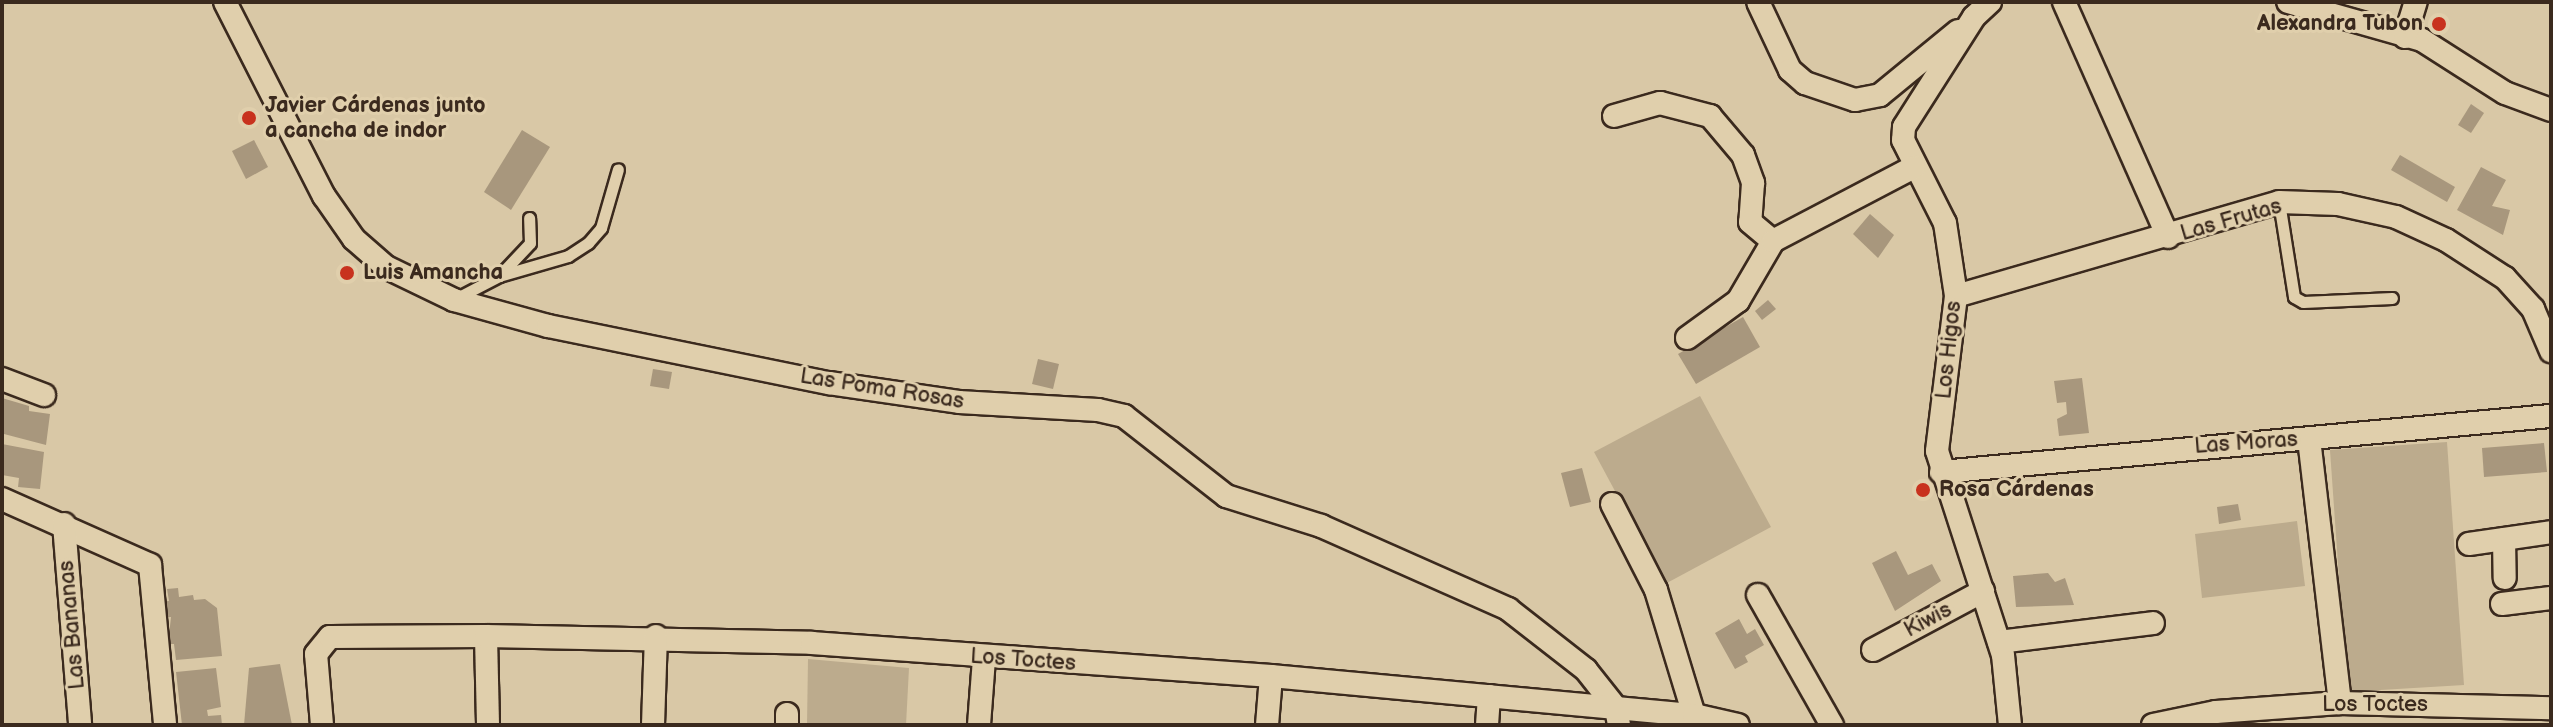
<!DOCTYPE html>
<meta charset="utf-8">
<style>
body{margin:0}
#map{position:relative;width:2553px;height:727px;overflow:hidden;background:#d9c8a6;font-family:"Balsamiq Sans",sans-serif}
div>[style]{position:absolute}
.green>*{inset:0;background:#bcab8d}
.building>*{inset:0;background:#a8977d}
.roads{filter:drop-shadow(2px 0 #3b2a1e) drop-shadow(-2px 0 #3b2a1e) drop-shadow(0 2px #3b2a1e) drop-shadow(0 -2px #3b2a1e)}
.service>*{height:11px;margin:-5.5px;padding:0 5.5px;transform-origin:5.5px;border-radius:5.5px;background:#e0cfac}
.minor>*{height:22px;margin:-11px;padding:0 11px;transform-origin:11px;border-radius:11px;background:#e0cfac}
.dots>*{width:22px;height:22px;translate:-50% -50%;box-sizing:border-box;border:4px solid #e0cfac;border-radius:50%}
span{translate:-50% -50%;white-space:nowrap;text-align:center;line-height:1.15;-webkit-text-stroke:6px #e0cfac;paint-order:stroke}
.poi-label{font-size:22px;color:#3b2a1e;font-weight:700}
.right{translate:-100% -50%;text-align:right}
.left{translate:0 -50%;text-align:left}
.street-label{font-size:22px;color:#3b2a1e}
.frame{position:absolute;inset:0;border:4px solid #3b2a1e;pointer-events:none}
</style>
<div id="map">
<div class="green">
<div style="clip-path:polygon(1700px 396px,1771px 527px,1665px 584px,1594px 452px)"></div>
<div style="clip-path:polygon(2447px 442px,2464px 685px,2347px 692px,2330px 450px)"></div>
<div style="clip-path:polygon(2297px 521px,2305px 586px,2202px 598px,2195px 534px)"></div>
<div style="clip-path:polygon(808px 659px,909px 668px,906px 725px,807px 725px)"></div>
</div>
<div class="building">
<div style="clip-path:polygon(2471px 104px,2484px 113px,2471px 133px,2458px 125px)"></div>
<div style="clip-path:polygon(522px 130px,550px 147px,511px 210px,484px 192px)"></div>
<div style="clip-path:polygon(254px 140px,268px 167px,246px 179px,232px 151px)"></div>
<div style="clip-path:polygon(2400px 155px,2455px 187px,2447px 202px,2391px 170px)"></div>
<div style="clip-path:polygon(2481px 167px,2506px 180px,2492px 206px,2510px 210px,2503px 235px,2457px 210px)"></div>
<div style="clip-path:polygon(1870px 214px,1894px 235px,1878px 258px,1853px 234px)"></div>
<div style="clip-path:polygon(1768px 300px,1776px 309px,1762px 320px,1755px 311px)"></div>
<div style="clip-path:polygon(1743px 317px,1760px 347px,1696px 384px,1678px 354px)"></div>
<div style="clip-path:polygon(1038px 359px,1059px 364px,1053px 389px,1032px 384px)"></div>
<div style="clip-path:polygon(653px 369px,672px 372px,669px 389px,650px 386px)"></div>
<div style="clip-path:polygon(2082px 378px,2089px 433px,2059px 436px,2057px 419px,2067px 414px,2066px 402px,2057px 403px,2054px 381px)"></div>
<div style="clip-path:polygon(2px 398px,29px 406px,29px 411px,50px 414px,46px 445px,4px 434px)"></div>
<div style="clip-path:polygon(2544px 443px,2547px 472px,2484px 477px,2482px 448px)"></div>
<div style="clip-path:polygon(2px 444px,44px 452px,40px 489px,18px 487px,19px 478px,2px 475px)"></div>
<div style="clip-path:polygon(1582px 468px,1591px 502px,1570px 507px,1561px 473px)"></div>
<div style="clip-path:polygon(2238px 504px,2241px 520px,2219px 524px,2217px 507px)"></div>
<div style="clip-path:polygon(1896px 551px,1908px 575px,1932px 564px,1941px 581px,1895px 611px,1872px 563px)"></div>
<div style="clip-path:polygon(2048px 573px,2055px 582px,2065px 578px,2074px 605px,2016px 607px,2013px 576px)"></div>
<div style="clip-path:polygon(178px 588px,179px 597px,193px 595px,194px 600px,205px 599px,217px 608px,222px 656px,176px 660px,174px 644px,168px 644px,171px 617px,160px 618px,158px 602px,169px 601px,167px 589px)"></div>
<div style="clip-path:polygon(1739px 619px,1747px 634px,1755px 629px,1764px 645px,1745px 656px,1748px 662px,1735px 669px,1715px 633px)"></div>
<div style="clip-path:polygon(280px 664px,292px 725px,244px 725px,249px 668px)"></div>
<div style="clip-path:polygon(216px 668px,221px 707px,207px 710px,208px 716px,221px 715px,222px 725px,182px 725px,176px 672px)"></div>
</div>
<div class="roads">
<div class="service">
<div style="left:2279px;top:202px;width:96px;rotate:81deg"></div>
<div style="left:2294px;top:297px;width:10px;rotate:29deg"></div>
<div style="left:2303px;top:302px;width:89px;rotate:-2.6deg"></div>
<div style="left:499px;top:276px;width:45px;rotate:-46.8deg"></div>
<div style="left:530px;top:243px;width:25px;rotate:-92deg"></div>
<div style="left:455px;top:299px;width:50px;rotate:-27.6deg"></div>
<div style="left:499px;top:276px;width:72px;rotate:-16.2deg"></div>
<div style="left:568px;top:256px;width:24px;rotate:-33deg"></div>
<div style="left:588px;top:243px;width:20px;rotate:-49deg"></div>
<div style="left:601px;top:228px;width:61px;rotate:-73.9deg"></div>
</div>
<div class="minor">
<div style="left:225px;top:2px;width:218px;rotate:63deg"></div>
<div style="left:324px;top:196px;width:52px;rotate:55.1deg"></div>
<div style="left:354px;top:239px;width:43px;rotate:41.2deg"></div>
<div style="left:386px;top:267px;width:76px;rotate:25.9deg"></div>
<div style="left:454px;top:300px;width:98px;rotate:15.5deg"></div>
<div style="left:548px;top:326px;width:287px;rotate:11.5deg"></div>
<div style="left:829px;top:383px;width:131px;rotate:8.3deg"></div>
<div style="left:959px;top:402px;width:139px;rotate:3.3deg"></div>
<div style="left:1098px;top:410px;width:27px;rotate:13deg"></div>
<div style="left:1124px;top:416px;width:130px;rotate:38.1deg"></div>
<div style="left:1226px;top:496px;width:100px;rotate:17.5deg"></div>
<div style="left:1321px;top:526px;width:205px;rotate:23.9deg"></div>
<div style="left:1508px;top:609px;width:99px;rotate:38deg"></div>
<div style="left:1586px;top:670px;width:48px;rotate:51.7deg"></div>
<div style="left:1616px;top:708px;width:17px;rotate:80deg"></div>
<div style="left:1758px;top:2px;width:75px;rotate:64.8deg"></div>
<div style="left:1790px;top:70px;width:20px;rotate:41deg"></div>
<div style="left:1805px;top:83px;width:53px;rotate:18.8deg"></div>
<div style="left:1855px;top:100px;width:25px;rotate:-11deg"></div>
<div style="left:1880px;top:95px;width:101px;rotate:-39.4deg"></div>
<div style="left:1990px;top:2px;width:22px;rotate:137deg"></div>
<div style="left:1974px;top:17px;width:130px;rotate:122.5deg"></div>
<div style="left:1904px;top:127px;width:13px;rotate:94deg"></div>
<div style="left:1903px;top:140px;width:93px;rotate:63.2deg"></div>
<div style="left:1945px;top:223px;width:74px;rotate:81.4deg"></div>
<div style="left:1956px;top:296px;width:156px;rotate:97deg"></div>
<div style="left:1937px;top:451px;width:214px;rotate:72.1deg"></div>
<div style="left:2003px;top:655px;width:70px;rotate:84.3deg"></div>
<div style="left:2064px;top:2px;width:257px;rotate:66.1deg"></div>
<div style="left:2288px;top:2px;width:139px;rotate:15.8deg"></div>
<div style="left:2422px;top:40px;width:98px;rotate:32.6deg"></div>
<div style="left:2505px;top:93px;width:49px;rotate:20.3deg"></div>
<div style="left:2405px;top:37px;width:37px;rotate:-73deg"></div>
<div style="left:1614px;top:116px;width:48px;rotate:-15.8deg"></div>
<div style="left:1660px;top:103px;width:52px;rotate:14.6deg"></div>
<div style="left:1710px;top:116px;width:51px;rotate:49.8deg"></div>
<div style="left:1743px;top:155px;width:30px;rotate:70deg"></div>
<div style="left:1753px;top:183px;width:39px;rotate:94deg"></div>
<div style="left:1750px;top:222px;width:30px;rotate:40deg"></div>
<div style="left:1956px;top:296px;width:336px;rotate:-16.2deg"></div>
<div style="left:2279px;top:202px;width:59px;rotate:1.9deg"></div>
<div style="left:2338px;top:204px;width:59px;rotate:12.6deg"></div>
<div style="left:2396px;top:217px;width:55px;rotate:24.7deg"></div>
<div style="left:2446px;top:240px;width:70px;rotate:32.8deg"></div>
<div style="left:2505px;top:278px;width:42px;rotate:47.9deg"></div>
<div style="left:2533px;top:309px;width:46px;rotate:66.8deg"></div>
<div style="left:1687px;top:338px;width:63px;rotate:-36deg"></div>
<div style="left:1738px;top:301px;width:69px;rotate:-59.7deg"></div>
<div style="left:1773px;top:241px;width:159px;rotate:-27.7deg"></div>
<div style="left:2px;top:379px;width:45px;rotate:20.9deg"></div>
<div style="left:2309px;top:439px;width:266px;rotate:83.3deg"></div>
<div style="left:1941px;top:472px;width:613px;rotate:-5.25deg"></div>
<div style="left:2px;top:499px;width:162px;rotate:24deg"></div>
<div style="left:150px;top:565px;width:161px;rotate:84.6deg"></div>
<div style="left:1612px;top:504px;width:97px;rotate:62.9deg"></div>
<div style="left:1656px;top:590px;width:131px;rotate:73.1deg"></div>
<div style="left:64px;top:524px;width:202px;rotate:85.4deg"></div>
<div style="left:2504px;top:539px;width:39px;rotate:89deg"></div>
<div style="left:2469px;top:544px;width:83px;rotate:-8.3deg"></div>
<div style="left:1758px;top:595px;width:150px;rotate:60.4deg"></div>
<div style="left:2502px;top:604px;width:49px;rotate:-7deg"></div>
<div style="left:486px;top:636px;width:89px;rotate:88.7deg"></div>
<div style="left:1999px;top:642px;width:155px;rotate:-7deg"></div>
<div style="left:1873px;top:650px;width:125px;rotate:-28.2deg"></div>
<div style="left:322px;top:725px;width:71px;rotate:-94.8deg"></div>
<div style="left:316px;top:654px;width:22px;rotate:-51deg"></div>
<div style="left:330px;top:637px;width:156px;rotate:-0.4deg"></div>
<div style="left:486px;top:636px;width:326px;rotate:1.2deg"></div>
<div style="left:812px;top:643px;width:460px;rotate:4.1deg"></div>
<div style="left:1271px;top:676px;width:425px;rotate:5.3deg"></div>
<div style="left:1694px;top:715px;width:45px;rotate:12.8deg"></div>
<div style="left:653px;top:725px;width:89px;rotate:-88.1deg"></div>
<div style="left:787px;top:725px;width:11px;rotate:-90deg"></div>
<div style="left:979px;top:725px;width:67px;rotate:-85.7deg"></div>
<div style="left:1267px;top:725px;width:49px;rotate:-85.3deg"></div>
<div style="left:1487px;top:725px;width:29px;rotate:-86deg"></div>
<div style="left:2153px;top:725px;width:64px;rotate:-11.7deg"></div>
<div style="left:2216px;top:712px;width:124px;rotate:-4.2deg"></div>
<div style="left:2340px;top:703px;width:211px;rotate:1.4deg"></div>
</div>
</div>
<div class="dots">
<div style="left:2439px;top:24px;background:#c8321e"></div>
<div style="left:249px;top:118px;background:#c8321e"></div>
<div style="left:347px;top:273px;background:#c8321e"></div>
<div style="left:1923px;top:490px;background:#c8321e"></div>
</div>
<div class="poi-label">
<span class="right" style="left:2423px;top:24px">Alexandra Tubon</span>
<span class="left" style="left:265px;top:118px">Javier Cárdenas junto<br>a cancha de indor</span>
<span class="left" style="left:363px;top:273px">Luis Amancha</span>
<span class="left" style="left:1939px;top:490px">Rosa Cárdenas</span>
</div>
<div class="street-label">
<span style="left:2231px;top:220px;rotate:-16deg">Las Frutas</span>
<span style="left:1949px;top:350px;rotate:-84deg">Los Higos</span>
<span style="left:882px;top:389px;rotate:9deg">Las Poma Rosas</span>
<span style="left:2246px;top:443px;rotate:-4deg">Las Moras</span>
<span style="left:1928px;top:620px;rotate:-28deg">Kiwis</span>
<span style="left:72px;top:625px;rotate:-95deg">Las Bananas</span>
<span style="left:1023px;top:660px;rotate:4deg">Los Toctes</span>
<span style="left:2375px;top:705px">Los Toctes</span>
</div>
<div class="frame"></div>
</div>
